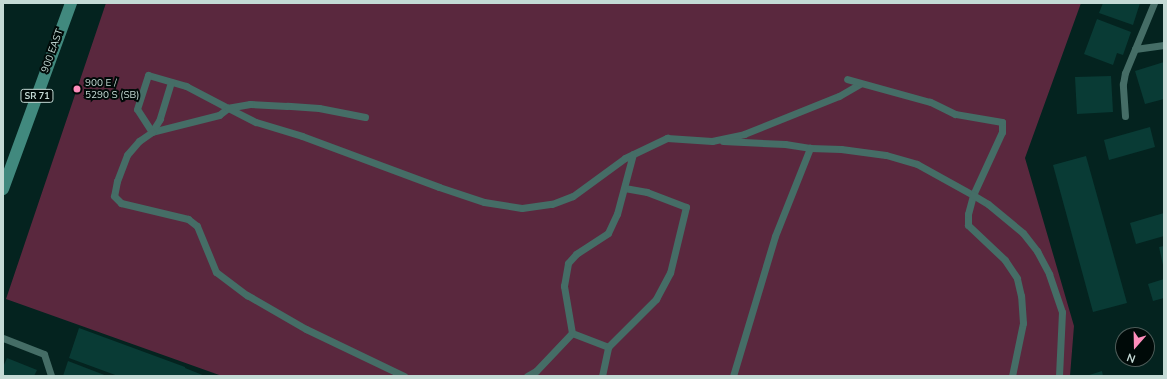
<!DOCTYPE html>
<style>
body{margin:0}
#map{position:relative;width:1167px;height:379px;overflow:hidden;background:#04231f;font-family:"Nunito Sans",sans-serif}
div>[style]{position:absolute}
.green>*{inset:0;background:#5a283e}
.building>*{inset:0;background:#093b35}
.service>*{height:7px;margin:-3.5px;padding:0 3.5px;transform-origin:3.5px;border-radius:3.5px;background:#456d66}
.primary>*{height:12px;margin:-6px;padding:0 6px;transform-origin:6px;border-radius:6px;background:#41897e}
.dots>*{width:11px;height:11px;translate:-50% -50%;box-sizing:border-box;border:2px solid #000a08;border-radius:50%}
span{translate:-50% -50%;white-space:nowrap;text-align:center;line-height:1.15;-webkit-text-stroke:4px #000a08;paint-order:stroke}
.shield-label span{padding:1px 3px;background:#000a08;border:1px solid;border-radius:3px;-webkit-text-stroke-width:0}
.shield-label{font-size:9px;color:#c4dad5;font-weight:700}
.street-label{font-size:10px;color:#c4dad5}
.poi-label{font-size:10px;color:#c4dad5}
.left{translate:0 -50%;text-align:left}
.frame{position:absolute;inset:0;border:4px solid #c4dad5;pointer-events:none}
.north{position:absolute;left:1115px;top:327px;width:40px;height:40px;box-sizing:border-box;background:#000a08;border:1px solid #4e5d5a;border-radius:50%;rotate:200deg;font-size:11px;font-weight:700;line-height:16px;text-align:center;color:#c4dad5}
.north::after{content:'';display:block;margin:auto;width:14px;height:18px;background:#fe8ebc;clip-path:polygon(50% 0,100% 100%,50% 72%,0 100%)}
</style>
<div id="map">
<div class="green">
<div style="clip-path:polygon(106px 3px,1081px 3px,1025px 158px,1074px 326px,1070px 376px,222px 376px,6px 299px)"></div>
</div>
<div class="building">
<div style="clip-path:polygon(1103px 3px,1140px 3px,1133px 25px,1099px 13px)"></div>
<div style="clip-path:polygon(1097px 19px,1131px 32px,1123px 55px,1117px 53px,1113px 65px,1084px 54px)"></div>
<div style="clip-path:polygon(1164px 62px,1164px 99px,1145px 104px,1135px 71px)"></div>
<div style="clip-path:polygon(1111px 76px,1113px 112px,1077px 114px,1075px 77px)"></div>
<div style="clip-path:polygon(1150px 127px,1155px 147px,1109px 160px,1104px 140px)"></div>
<div style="clip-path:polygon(1086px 156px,1127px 303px,1093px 312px,1053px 165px)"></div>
<div style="clip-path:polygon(1164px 213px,1164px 236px,1136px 244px,1130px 223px)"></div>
<div style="clip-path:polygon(1164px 246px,1164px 265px,1163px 265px,1159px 247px)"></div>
<div style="clip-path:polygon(1164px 279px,1164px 298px,1153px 301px,1148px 284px)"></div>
<div style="clip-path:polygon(79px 328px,185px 367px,185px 368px,205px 376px,118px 376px,69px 358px)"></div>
<div style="clip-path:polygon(7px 358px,37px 370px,34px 376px,3px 376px,3px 367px)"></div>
<div style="clip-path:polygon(68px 361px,107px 376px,63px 376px)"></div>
<div style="clip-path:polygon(1102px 371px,1103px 376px,1086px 376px)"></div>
</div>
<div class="service">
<div style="left:1135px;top:49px;width:29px;rotate:-8deg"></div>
<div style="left:148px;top:75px;width:40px;rotate:16deg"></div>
<div style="left:186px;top:86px;width:47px;rotate:27.6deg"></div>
<div style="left:228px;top:108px;width:11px;rotate:142deg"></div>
<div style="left:219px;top:115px;width:69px;rotate:165.8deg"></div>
<div style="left:152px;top:132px;width:27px;rotate:-123deg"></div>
<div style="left:137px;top:109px;width:36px;rotate:-72deg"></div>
<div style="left:171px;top:82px;width:39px;rotate:107deg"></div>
<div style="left:160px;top:119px;width:15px;rotate:122deg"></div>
<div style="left:152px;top:132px;width:16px;rotate:145deg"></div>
<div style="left:139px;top:141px;width:18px;rotate:131deg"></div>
<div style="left:127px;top:155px;width:28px;rotate:111deg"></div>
<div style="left:117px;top:181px;width:15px;rotate:101deg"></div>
<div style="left:114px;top:196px;width:10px;rotate:45deg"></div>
<div style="left:121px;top:203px;width:69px;rotate:13.4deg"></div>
<div style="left:188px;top:219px;width:11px;rotate:38deg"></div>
<div style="left:197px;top:226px;width:50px;rotate:67.6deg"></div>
<div style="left:216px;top:272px;width:39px;rotate:37deg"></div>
<div style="left:247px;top:295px;width:68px;rotate:30deg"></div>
<div style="left:306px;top:329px;width:109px;rotate:25.6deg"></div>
<div style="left:1125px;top:116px;width:32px;rotate:-94deg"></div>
<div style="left:1123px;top:84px;width:11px;rotate:-80deg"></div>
<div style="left:1125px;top:73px;width:76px;rotate:-67.5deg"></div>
<div style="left:365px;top:117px;width:47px;rotate:-168.9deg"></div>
<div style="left:319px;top:108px;width:32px;rotate:-176deg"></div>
<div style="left:287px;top:106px;width:37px;rotate:-177deg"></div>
<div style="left:250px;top:104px;width:22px;rotate:170deg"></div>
<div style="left:228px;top:108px;width:31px;rotate:27deg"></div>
<div style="left:256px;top:122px;width:48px;rotate:16.9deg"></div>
<div style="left:302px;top:136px;width:146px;rotate:20.4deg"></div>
<div style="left:439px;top:187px;width:47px;rotate:18.4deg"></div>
<div style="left:484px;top:202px;width:38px;rotate:9deg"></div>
<div style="left:522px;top:208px;width:30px;rotate:-8deg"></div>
<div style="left:552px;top:204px;width:22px;rotate:-21deg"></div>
<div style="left:573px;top:196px;width:64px;rotate:-36.2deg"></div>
<div style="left:625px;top:158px;width:47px;rotate:-25.5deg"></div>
<div style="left:667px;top:138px;width:45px;rotate:3.8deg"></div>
<div style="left:712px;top:141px;width:33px;rotate:-12deg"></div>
<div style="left:744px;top:134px;width:102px;rotate:-21.8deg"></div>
<div style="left:839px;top:96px;width:24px;rotate:-30deg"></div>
<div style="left:723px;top:141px;width:62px;rotate:2.8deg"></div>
<div style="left:785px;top:144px;width:25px;rotate:9deg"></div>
<div style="left:810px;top:148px;width:31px;rotate:2deg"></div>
<div style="left:841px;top:149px;width:45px;rotate:7.6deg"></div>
<div style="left:886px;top:155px;width:32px;rotate:16deg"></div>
<div style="left:917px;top:164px;width:64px;rotate:29deg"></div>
<div style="left:973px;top:195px;width:69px;rotate:-65.3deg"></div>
<div style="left:1002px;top:132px;width:10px;rotate:-90deg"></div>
<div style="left:1002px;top:122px;width:48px;rotate:-170.3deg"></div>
<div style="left:955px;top:114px;width:28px;rotate:-154deg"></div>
<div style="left:930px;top:102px;width:86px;rotate:-164.5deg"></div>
<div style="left:572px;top:333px;width:39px;rotate:21deg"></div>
<div style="left:608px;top:347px;width:68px;rotate:-45deg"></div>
<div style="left:656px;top:299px;width:30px;rotate:-62deg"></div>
<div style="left:670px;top:273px;width:68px;rotate:-76.4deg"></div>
<div style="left:686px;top:207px;width:42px;rotate:-159deg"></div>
<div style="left:647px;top:192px;width:23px;rotate:-170deg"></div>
<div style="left:3px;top:338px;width:44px;rotate:21.3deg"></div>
<div style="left:44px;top:354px;width:23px;rotate:72deg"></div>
<div style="left:527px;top:376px;width:10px;rotate:-29deg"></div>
<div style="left:536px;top:371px;width:52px;rotate:-46.5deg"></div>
<div style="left:572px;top:333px;width:48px;rotate:-99.7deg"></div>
<div style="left:564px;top:286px;width:23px;rotate:-80deg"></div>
<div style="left:568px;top:263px;width:12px;rotate:-48deg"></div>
<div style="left:576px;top:254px;width:38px;rotate:-33deg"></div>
<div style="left:608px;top:233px;width:21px;rotate:-65deg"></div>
<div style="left:617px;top:214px;width:62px;rotate:-75.1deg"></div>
<div style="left:602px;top:376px;width:30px;rotate:-78deg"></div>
<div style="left:733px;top:376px;width:146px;rotate:-73.3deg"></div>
<div style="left:775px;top:236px;width:95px;rotate:-68.3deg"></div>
<div style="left:1012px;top:376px;width:54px;rotate:-78.3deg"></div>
<div style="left:1023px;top:323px;width:27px;rotate:-94deg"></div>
<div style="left:1021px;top:296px;width:18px;rotate:-103deg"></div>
<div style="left:1017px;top:278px;width:22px;rotate:-124deg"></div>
<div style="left:1005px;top:260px;width:51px;rotate:-136.6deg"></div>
<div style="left:968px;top:225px;width:11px;rotate:-90deg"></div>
<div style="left:968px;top:214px;width:20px;rotate:-75deg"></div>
<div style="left:973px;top:195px;width:17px;rotate:31deg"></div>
<div style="left:988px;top:204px;width:45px;rotate:39.6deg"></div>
<div style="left:1023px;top:233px;width:23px;rotate:52deg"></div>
<div style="left:1037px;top:251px;width:26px;rotate:62deg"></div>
<div style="left:1049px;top:274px;width:40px;rotate:71.1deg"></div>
<div style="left:1062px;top:312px;width:64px;rotate:92.7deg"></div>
</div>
<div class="primary">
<div style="left:3px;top:189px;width:198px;rotate:-69.9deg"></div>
</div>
<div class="dots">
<div style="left:77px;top:89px;background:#fe8ebc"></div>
</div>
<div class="shield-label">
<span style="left:37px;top:96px">SR 71</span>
</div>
<div class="street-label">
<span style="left:53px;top:51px;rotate:-70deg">900 EAST</span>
</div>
<div class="poi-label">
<span class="left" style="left:85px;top:89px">900 E /<br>5290 S (SB)</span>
</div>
<div class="frame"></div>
<div class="north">N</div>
</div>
